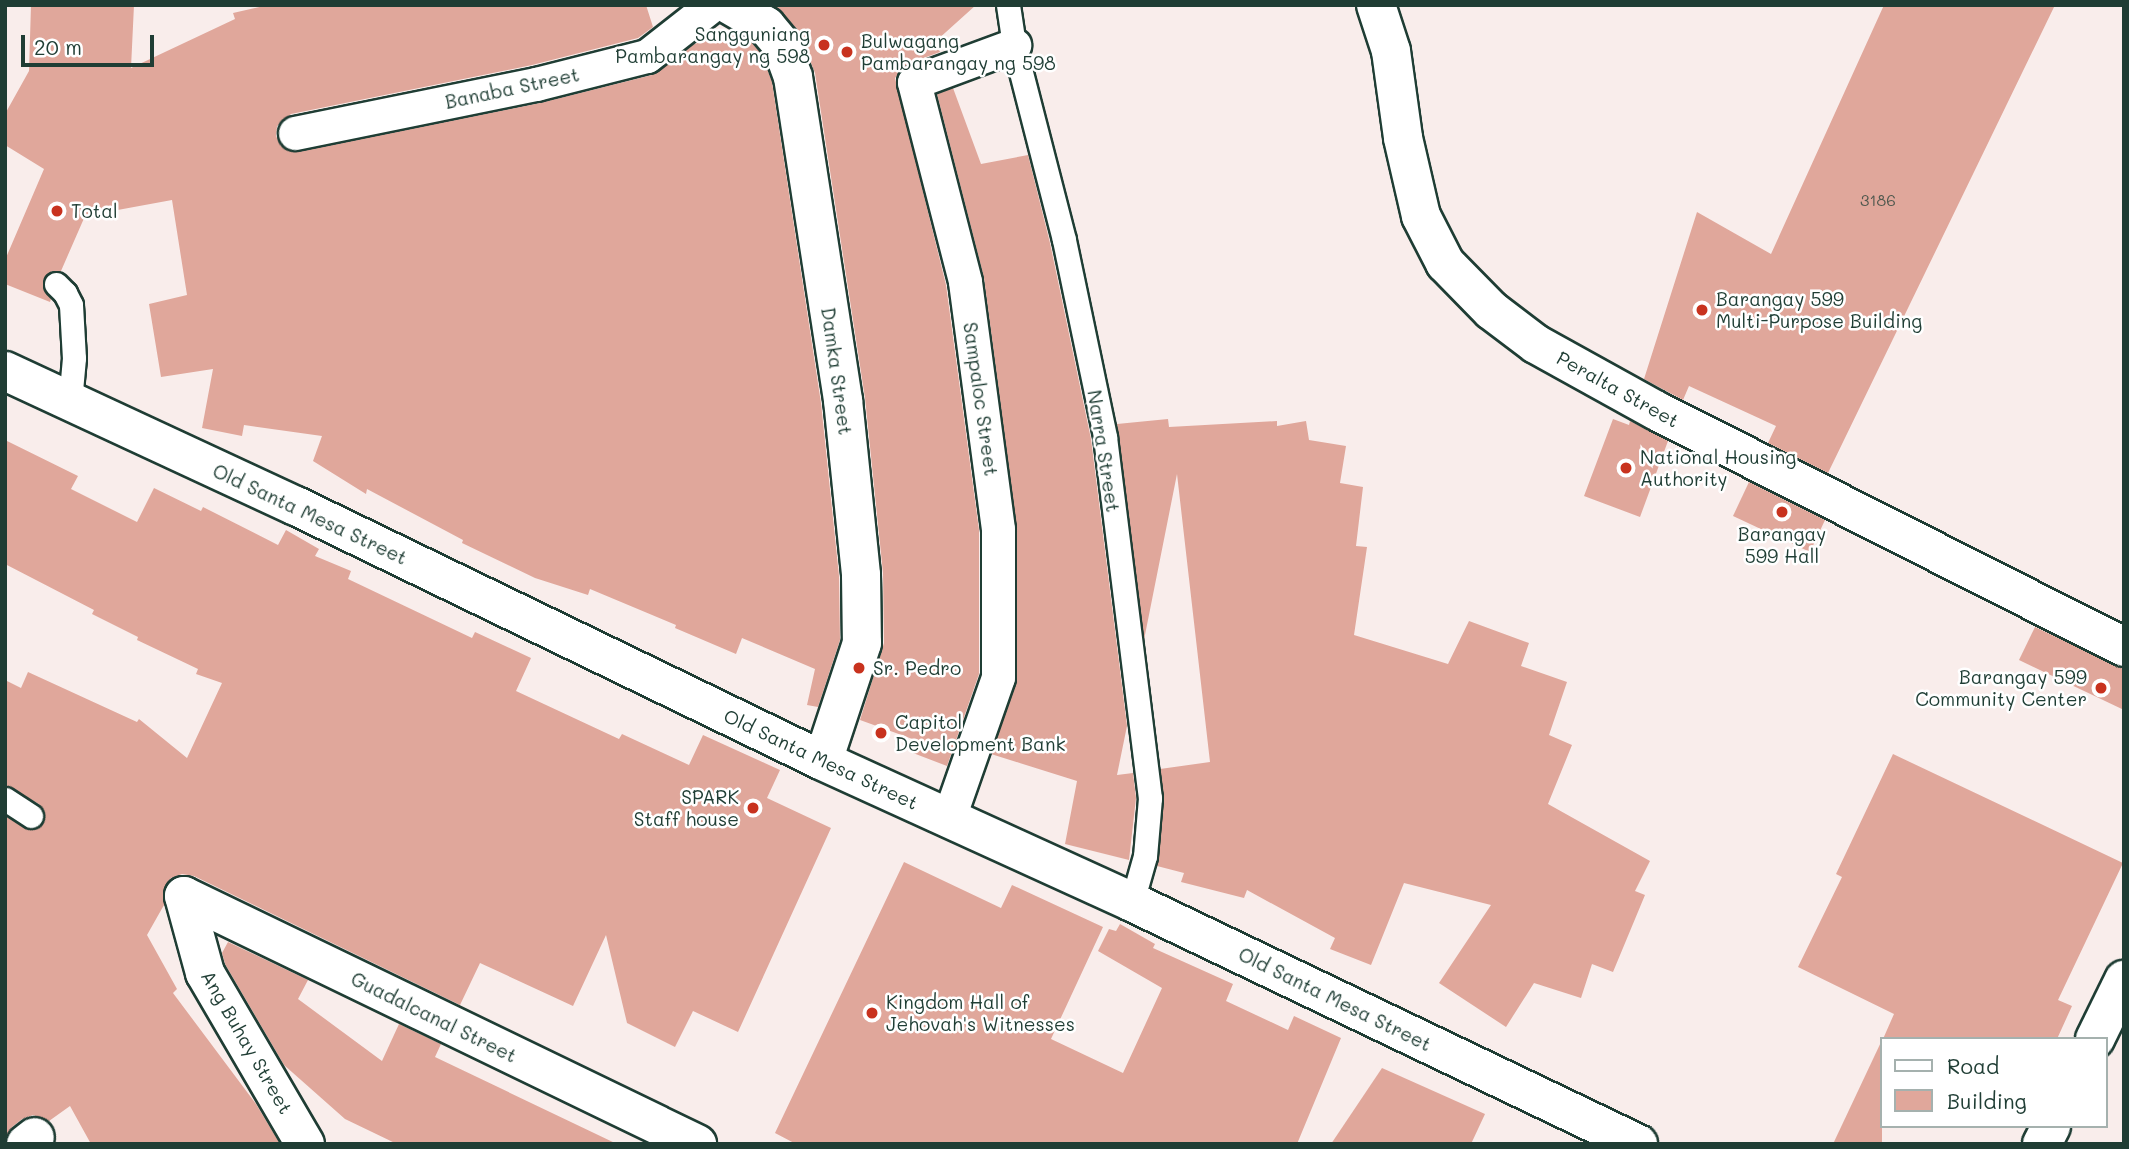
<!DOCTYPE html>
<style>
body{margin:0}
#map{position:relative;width:2129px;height:1149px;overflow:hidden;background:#f9edeb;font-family:Mali,sans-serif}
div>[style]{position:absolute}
.building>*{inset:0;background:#e0a79b}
.roads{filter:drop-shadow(2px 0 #1f3d34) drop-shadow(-2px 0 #1f3d34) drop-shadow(0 2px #1f3d34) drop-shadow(0 -2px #1f3d34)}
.service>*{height:23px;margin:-11.5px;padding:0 11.5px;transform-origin:11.5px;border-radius:11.5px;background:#fff}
.pedestrian>*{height:33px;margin:-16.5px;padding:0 16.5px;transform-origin:16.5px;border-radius:16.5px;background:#fff}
.minor>*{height:38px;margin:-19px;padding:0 19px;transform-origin:19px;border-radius:19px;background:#fff}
.secondary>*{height:38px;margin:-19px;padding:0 19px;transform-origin:19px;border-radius:19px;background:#fff}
.primary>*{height:38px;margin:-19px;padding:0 19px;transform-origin:19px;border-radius:19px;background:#fff}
.dots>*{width:19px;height:19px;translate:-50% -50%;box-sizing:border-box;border:4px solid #fff;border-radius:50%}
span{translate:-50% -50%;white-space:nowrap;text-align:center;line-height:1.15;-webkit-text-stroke:5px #fff;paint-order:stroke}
.number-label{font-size:16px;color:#4f584e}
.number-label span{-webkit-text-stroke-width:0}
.poi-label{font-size:19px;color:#1f3d34}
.right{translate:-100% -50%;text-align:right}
.left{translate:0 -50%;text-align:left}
.street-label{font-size:19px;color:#1f3d34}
.frame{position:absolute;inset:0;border:7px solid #1f3d34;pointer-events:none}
.legend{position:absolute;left:1880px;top:1037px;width:228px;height:91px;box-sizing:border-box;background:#fff;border:2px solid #a5b1ae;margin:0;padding:9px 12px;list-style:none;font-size:21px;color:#1f3d34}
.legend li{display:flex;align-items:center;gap:14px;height:35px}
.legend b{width:35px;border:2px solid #a5b1ae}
.scale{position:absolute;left:21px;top:35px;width:133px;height:32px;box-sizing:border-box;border:4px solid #1f3d34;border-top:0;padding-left:9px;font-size:21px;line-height:24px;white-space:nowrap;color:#1f3d34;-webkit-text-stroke:5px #fff;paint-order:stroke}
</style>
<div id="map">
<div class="building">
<div style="clip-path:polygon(31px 5px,134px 5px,131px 68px,235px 19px,233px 13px,268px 5px,646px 5px,653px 27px,638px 38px,532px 65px,291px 114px,277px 126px,276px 136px,281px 146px,298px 152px,540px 103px,652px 75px,692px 45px,731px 31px,752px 43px,762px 55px,772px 82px,821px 403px,839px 576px,840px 640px,818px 707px,807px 705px,815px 669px,742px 638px,736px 654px,675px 628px,676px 625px,590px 589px,588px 595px,535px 578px,462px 543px,463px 540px,367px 489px,366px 494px,313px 461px,322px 436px,244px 425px,242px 436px,202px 428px,213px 369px,161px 377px,149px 304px,187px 295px,172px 200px,85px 216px,61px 271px,52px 271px,43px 280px,43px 288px,51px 299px,50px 302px,5px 284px,5px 260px,44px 169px,5px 145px,5px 114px,29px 71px)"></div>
<div style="clip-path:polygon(774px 5px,976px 5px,936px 41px,940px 52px,907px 64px,895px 78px,946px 285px,979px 530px,979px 674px,947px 766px,913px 753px,918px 741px,860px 720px,884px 643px,883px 573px,865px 398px,815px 73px,798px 30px)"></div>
<div style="clip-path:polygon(1884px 5px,2055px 5px,1828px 473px,1768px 443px,1776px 426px,1689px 386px,1683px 400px,1644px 379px,1697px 212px,1771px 254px)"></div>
<div style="clip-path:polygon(953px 88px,981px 164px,1028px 155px,1050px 243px,1091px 439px,1127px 726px,1117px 775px,1133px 773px,1136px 798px,1129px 860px,1065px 844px,1077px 781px,991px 754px,1017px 677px,1017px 529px,984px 278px,937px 94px)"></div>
<div style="clip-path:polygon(1168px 419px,1169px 427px,1277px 421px,1277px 426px,1306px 421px,1309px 440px,1346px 446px,1340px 483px,1363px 487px,1356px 546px,1367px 547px,1354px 635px,1448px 664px,1469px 621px,1529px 643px,1521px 666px,1567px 682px,1549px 735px,1572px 745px,1548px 804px,1650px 861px,1635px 891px,1645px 895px,1613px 972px,1592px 964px,1581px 998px,1534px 983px,1506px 1027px,1439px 983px,1491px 905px,1404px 883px,1371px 965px,1330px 949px,1335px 938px,1247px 890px,1244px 898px,1181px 882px,1184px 873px,1157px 866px,1164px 799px,1160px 769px,1210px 762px,1177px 474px,1144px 640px,1117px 424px)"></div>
<div style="clip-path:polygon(1613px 419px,1629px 425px,1630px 421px,1668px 441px,1640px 517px,1584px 496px)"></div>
<div style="clip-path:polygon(5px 440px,78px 476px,71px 489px,137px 522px,154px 488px,201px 511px,203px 507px,278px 545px,286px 530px,319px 549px,315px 556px,351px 571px,348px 579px,472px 638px,475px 632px,531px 658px,516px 691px,619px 739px,622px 734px,689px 765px,703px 735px,780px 770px,767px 798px,831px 828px,738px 1032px,693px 1011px,675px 1047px,627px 1023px,606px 935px,573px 1006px,480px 963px,460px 1005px,194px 876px,182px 874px,171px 878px,165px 886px,164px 905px,147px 935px,177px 989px,173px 993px,256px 1104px,280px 1144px,91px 1144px,70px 1106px,49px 1121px,33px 1115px,22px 1119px,12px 1127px,5px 1139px,5px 816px,31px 830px,42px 824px,45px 816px,39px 804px,5px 785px,5px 680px,21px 688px,28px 672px,137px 722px,139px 719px,187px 758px,222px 683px,196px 674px,198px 669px,137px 640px,138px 637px,92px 614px,94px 610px,5px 564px)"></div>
<div style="clip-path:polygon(1749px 482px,1825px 520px,1810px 552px,1733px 516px)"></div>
<div style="clip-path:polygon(2035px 627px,2124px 669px,2124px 710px,2019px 660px)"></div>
<div style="clip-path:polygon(1893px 754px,2123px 863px,2058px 1000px,2072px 1006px,2057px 1039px,1883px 1039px,1894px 1014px,1798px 967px,1842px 877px,1836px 874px)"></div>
<div style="clip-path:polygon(904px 862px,1001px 908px,1012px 885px,1103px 927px,1051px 1039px,1123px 1073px,1162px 988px,1098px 951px,1109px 929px,1116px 931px,1120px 924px,1155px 944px,1153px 948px,1233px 984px,1226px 1001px,1288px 1030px,1294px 1016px,1341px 1038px,1297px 1144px,796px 1144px,775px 1133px)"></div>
<div style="clip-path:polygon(228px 942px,308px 980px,298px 999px,382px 1061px,399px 1024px,441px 1044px,435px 1057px,617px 1144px,397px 1144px,345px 1119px,284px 1065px,225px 964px,222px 953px)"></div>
<div style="clip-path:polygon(1882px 1040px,1882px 1144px,1833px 1144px)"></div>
<div style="clip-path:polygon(1382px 1068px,1485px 1114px,1471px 1144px,1331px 1144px)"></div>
</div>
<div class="roads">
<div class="service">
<div style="left:1008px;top:5px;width:40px;rotate:81.5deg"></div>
<div style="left:1014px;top:45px;width:201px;rotate:75.6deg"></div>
<div style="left:1064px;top:240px;width:201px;rotate:78.2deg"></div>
<div style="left:1105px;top:437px;width:364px;rotate:82.9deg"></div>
<div style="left:1150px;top:798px;width:58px;rotate:94.9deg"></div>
<div style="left:1145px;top:856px;width:48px;rotate:105.8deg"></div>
<div style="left:56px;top:284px;width:13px;rotate:45deg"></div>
<div style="left:65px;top:293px;width:13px;rotate:63deg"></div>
<div style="left:71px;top:305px;width:53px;rotate:86.8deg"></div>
<div style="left:74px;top:358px;width:44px;rotate:95.2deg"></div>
<div style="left:5px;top:799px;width:31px;rotate:33deg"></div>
</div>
<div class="pedestrian">
<div style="left:295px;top:133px;width:246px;rotate:-11.5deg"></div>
<div style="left:536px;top:84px;width:114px;rotate:-14.2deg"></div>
<div style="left:647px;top:56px;width:83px;rotate:-38.1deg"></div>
<div style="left:948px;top:820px;width:151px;rotate:-70.7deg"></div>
<div style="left:998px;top:677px;width:148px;rotate:-90deg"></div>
<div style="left:998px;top:529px;width:250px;rotate:-97.6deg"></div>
<div style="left:965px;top:281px;width:205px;rotate:-104.4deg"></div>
<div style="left:914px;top:82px;width:107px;rotate:-20.3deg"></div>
</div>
<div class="minor">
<div style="left:730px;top:5px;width:42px;rotate:30.3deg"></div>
<div style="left:766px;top:26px;width:23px;rotate:50deg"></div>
<div style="left:781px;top:44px;width:35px;rotate:70deg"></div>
<div style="left:793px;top:77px;width:327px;rotate:81.2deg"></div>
<div style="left:843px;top:400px;width:176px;rotate:84.1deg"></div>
<div style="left:861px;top:575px;width:68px;rotate:89.2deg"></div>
<div style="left:862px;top:643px;width:124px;rotate:108.3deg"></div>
<div style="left:1376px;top:5px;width:48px;rotate:71.9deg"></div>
<div style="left:1391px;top:51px;width:88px;rotate:82.1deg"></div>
<div style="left:1403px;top:138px;width:80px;rotate:77deg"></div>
<div style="left:1421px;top:216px;width:53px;rotate:62.9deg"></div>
<div style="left:1445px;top:263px;width:66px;rotate:45.6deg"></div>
<div style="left:1491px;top:310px;width:56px;rotate:37.1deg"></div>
<div style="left:1536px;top:344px;width:138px;rotate:29deg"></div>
<div style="left:1657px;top:411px;width:523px;rotate:26.81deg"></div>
<div style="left:184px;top:896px;width:570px;rotate:25.8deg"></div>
<div style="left:184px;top:896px;width:80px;rotate:74.7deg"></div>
<div style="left:205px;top:973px;width:198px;rotate:59.7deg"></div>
<div style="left:26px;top:1144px;width:11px;rotate:-38deg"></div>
</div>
<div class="secondary">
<div style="left:5px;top:371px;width:321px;rotate:24.9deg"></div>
<div style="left:296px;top:506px;width:585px;rotate:25.82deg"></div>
<div style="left:823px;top:761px;width:340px;rotate:24.5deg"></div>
<div style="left:1132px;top:902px;width:561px;rotate:25.56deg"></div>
</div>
<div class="primary">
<div style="left:2095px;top:1039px;width:66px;rotate:-63.8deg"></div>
<div style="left:2042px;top:1144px;width:20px;rotate:-63deg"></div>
</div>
</div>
<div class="dots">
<div style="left:824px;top:45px;background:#c8321e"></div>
<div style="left:847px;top:52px;background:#c8321e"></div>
<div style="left:57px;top:211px;background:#c8321e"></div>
<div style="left:1702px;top:310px;background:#c8321e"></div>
<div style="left:1626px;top:468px;background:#c8321e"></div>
<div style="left:1782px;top:512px;background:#c8321e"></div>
<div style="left:859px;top:668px;background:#c8321e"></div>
<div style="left:2101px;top:688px;background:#c8321e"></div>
<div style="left:881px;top:733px;background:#c8321e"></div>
<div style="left:753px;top:808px;background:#c8321e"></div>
<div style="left:872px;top:1013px;background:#c8321e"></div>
</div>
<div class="number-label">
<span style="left:1878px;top:200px">3186</span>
</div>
<div class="poi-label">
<span class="right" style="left:810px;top:45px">Sangguniang<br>Pambarangay ng 598</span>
<span class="left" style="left:861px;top:52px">Bulwagang<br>Pambarangay ng 598</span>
<span class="left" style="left:71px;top:211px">Total</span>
<span class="left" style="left:1716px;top:310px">Barangay 599<br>Multi-Purpose Building</span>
<span class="left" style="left:1640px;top:468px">National Housing<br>Authority</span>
<span style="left:1782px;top:545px">Barangay<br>599 Hall</span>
<span class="left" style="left:873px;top:668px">Sr. Pedro</span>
<span class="right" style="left:2087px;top:688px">Barangay 599<br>Community Center</span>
<span class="left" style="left:895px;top:733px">Capitol<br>Development Bank</span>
<span class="right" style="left:739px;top:808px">SPARK<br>Staff house</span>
<span class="left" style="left:886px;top:1013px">Kingdom Hall of<br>Jehovah's Witnesses</span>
</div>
<div class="street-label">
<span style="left:512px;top:88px;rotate:-12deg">Banaba Street</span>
<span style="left:837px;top:371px;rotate:82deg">Damka Street</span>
<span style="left:1618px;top:389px;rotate:29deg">Peralta Street</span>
<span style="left:981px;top:399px;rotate:82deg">Sampaloc Street</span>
<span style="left:1104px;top:451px;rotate:81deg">Narra Street</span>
<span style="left:310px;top:514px;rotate:25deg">Old Santa Mesa Street</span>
<span style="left:821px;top:759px;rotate:25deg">Old Santa Mesa Street</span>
<span style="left:1335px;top:999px;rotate:26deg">Old Santa Mesa Street</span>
<span style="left:434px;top:1017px;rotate:26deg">Guadalcanal Street</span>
<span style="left:247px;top:1042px;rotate:60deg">Ang Buhay Street</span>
</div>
<div class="frame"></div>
<ul class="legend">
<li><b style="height:9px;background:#fff"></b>Road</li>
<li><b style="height:19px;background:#e0a79b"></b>Building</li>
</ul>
<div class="scale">20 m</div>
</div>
